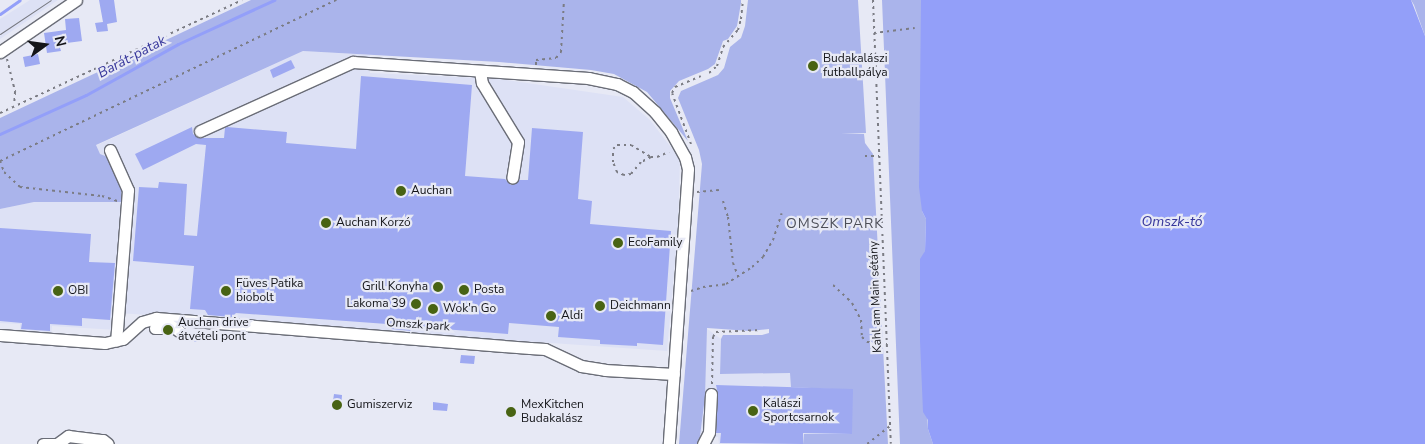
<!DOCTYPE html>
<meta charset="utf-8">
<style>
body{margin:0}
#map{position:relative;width:1425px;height:444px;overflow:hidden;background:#e7e9f5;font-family:"Nunito Sans",sans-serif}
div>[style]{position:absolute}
.built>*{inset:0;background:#dde1f5}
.green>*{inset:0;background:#aab4eb}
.water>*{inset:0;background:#939ff9}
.stream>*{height:3px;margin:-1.5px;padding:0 1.5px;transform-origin:1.5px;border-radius:1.5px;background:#939ff9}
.building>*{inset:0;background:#9ea9f1}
.path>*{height:2px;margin-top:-1px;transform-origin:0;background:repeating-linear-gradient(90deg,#7b7c84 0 2.5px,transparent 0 6.5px)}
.roads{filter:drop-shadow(1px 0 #6a6d77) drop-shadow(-1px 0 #6a6d77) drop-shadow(0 1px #6a6d77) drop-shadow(0 -1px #6a6d77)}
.minor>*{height:11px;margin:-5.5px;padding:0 5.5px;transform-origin:5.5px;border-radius:5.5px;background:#fff}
.tram>*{height:1px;margin:-0.5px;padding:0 0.5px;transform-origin:0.5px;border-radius:0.5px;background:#777981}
.dots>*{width:14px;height:14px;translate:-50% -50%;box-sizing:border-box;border:2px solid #e7e9f5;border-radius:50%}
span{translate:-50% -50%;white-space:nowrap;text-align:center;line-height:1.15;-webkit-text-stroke:4.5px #e7e9f5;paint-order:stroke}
.poi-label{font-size:12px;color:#141519}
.left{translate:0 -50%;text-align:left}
.right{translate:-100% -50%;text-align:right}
.street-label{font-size:12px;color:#141519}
.water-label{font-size:14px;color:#36369b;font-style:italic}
.neighbourhood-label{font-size:14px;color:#4b4d57;letter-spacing:1px}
.north{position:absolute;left:20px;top:20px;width:50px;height:50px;-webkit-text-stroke:4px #e7e9f5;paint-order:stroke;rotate:76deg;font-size:14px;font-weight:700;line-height:20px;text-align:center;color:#141519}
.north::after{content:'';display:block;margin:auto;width:18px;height:22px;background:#141519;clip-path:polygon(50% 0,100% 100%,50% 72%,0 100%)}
</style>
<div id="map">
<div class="built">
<div style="clip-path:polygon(30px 0,58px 0,0 39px,0 19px)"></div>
<div style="clip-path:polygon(303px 51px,370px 55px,370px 73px,499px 79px,623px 97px,650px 120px,680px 159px,678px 229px,667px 351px,119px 313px,117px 330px,52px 326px,51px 338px,20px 336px,20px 324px,0 323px,0 209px,34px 202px,122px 201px,95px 146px)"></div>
<div style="clip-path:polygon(706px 328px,721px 339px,720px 374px,791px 373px,791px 387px,853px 389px,852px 435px,804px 434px,803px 444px,719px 444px,718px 437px,700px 438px,705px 397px)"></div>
</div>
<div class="green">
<div style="clip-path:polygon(251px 0,741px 0,741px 3px,737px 26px,728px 39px,723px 41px,715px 64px,708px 69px,679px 81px,670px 91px,670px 98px,688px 141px,647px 92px,614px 74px,591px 70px,499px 62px,303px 51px,96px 145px,100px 154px,110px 158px,121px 186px,122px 202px,34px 202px,0 209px,0 118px)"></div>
<div style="clip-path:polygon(748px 0,858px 0,866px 133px,841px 134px,864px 134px,865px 143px,873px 154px,888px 444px,803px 444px,804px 434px,852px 434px,852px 390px,791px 387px,790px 373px,720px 374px,721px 339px,723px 335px,762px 335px,769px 333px,769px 329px,750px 331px,707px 328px,705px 397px,699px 444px,679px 444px,702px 164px,699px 150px,678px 98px,681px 91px,718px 75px,724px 68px,730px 47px,741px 38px,745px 26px)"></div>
<div style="clip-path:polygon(882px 0,928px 0,922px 211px,926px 219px,925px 251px,920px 277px,928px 429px,933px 444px,900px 444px)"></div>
<div style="clip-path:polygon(1411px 0,1425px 0,1425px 36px,1414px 5px)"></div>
</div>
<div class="water">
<div style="clip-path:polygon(921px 0,1411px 0,1425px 36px,1425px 444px,933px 444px,928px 429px,928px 420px,923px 412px,920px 341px,920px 259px,925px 251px,926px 219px,922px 211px,919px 187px)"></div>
</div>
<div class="stream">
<div style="left:0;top:14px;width:24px;rotate:-35deg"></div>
<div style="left:0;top:134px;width:94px;rotate:-24.4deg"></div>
<div style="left:86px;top:95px;width:105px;rotate:-29deg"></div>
<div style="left:178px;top:44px;width:106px;rotate:-24.6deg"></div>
</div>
<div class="building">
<div style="clip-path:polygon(99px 0,114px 0,117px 22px,107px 24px,108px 31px,97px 32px,95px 23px,103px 22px)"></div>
<div style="clip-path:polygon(79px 18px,82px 41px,59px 44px,61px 51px,47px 53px,44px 33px,66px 30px,65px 19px)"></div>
<div style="clip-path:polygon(38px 54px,40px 64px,25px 67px,23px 57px)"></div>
<div style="clip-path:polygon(291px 60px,295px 68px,273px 78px,270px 70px)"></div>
<div style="clip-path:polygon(361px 76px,472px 85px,465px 176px,505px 179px,511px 185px,519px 180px,528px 180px,532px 128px,583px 132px,578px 199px,592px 201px,590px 224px,671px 231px,663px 345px,637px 343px,637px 346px,600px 344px,600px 340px,558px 337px,559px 327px,509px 323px,508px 334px,417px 327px,412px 331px,392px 329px,387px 324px,236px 313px,232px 317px,208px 315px,205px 310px,190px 309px,194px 266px,133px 261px,139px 187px,158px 188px,159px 182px,187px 184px,184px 235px,197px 236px,206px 145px,196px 144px,143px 170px,135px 154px,192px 127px,193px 134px,199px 138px,224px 138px,225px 128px,227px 127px,287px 132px,286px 143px,356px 149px)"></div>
<div style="clip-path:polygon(0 228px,91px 234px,89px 262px,115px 263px,110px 320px,82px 318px,82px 326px,50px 324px,50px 331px,21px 329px,22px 323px,0 321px)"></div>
<div style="clip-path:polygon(186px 334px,198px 335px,198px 342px,183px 341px)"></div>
<div style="clip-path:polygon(461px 355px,475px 356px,474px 364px,460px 363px)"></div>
<div style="clip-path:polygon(716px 385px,853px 389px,852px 434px,803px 433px,803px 444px,720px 443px,721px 433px,716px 433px,718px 394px)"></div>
<div style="clip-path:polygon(334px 394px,342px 395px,341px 408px,332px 408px)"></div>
<div style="clip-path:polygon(433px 402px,448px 404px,447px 411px,433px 410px)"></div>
</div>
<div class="path">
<div style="left:873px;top:0;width:444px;rotate:87.7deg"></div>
<div style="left:874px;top:33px;width:41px;rotate:-7deg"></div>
<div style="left:7px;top:59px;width:34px;rotate:76deg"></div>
<div style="left:15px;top:92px;width:13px;rotate:94deg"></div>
<div style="left:536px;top:65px;width:5px;rotate:-90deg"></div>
<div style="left:536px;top:60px;width:20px;rotate:-6deg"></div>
<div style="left:556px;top:58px;width:8px;rotate:-50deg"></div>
<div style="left:561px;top:52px;width:52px;rotate:-86.7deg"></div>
<div style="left:709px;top:73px;width:11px;rotate:-41deg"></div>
<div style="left:717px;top:66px;width:20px;rotate:-72deg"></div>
<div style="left:723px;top:47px;width:23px;rotate:-49deg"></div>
<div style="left:738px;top:30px;width:11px;rotate:-75deg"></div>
<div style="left:741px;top:19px;width:19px;rotate:-84deg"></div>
<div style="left:0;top:113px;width:267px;rotate:-25deg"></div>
<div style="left:691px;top:144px;width:54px;rotate:-110.4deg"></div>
<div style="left:672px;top:93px;width:7px;rotate:-63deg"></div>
<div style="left:675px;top:87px;width:28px;rotate:-23deg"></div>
<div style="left:865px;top:156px;width:14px"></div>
<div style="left:651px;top:157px;width:11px;rotate:153deg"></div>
<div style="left:641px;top:162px;width:16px;rotate:130deg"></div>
<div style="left:631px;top:174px;width:7px;rotate:172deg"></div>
<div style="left:624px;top:175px;width:8px;rotate:-157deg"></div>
<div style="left:617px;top:172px;width:11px;rotate:-112deg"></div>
<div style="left:613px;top:162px;width:13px;rotate:-90deg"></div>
<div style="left:613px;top:149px;width:6px;rotate:-45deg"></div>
<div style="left:617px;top:145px;width:14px"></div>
<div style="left:631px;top:145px;width:23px;rotate:31deg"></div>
<div style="left:651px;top:157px;width:6px"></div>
<div style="left:657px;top:157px;width:13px;rotate:-23deg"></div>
<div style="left:0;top:161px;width:373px;rotate:-25.6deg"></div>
<div style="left:0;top:161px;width:12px;rotate:70deg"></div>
<div style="left:4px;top:172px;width:22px;rotate:43deg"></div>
<div style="left:20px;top:187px;width:82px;rotate:6.3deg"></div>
<div style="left:102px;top:196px;width:16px;rotate:18deg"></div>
<div style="left:697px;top:192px;width:22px;rotate:-5deg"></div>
<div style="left:723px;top:201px;width:17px;rotate:73deg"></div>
<div style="left:728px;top:217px;width:46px;rotate:83.8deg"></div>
<div style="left:733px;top:263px;width:14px;rotate:69deg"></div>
<div style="left:833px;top:285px;width:26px;rotate:43deg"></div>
<div style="left:852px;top:303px;width:19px;rotate:62deg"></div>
<div style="left:861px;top:320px;width:17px;rotate:87deg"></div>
<div style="left:862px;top:337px;width:7px;rotate:45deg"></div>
<div style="left:867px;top:342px;width:20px;rotate:3deg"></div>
<div style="left:691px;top:291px;width:13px;rotate:-18deg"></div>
<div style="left:703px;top:287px;width:23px;rotate:-7deg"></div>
<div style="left:726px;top:284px;width:31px;rotate:-33deg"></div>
<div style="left:752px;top:267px;width:15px;rotate:-42deg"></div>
<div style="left:763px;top:257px;width:20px;rotate:-60deg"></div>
<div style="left:773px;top:240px;width:28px;rotate:-72deg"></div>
<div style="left:712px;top:384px;width:47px;rotate:-88.8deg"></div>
<div style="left:713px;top:337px;width:6px;rotate:-59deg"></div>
<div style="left:716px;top:332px;width:45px;rotate:-2.5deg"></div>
<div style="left:867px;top:444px;width:29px;rotate:-38deg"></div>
</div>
<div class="roads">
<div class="minor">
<div style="left:0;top:52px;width:92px;rotate:-34.4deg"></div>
<div style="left:480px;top:71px;width:12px;rotate:81deg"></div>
<div style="left:482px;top:83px;width:69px;rotate:58.6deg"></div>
<div style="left:518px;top:142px;width:36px;rotate:99deg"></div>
<div style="left:200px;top:131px;width:168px;rotate:-24.3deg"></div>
<div style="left:353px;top:62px;width:236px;rotate:3.9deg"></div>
<div style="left:588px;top:78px;width:30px;rotate:12deg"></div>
<div style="left:617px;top:84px;width:18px;rotate:27deg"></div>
<div style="left:633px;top:92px;width:30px;rotate:42deg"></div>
<div style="left:655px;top:112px;width:26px;rotate:51deg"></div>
<div style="left:671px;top:132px;width:29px;rotate:61deg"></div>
<div style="left:685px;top:157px;width:12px;rotate:76deg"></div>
<div style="left:688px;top:169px;width:276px;rotate:94deg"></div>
<div style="left:110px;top:150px;width:44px;rotate:65.8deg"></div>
<div style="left:128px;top:190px;width:151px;rotate:94.5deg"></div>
<div style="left:155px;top:328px;width:20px"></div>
<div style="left:175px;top:328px;width:5px;rotate:37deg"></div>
<div style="left:0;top:335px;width:105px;rotate:4.4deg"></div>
<div style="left:105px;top:343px;width:18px;rotate:-13deg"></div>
<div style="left:123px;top:339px;width:25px;rotate:-42deg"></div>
<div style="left:142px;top:322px;width:15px;rotate:-16deg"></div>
<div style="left:156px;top:318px;width:375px;rotate:4.6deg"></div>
<div style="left:530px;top:348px;width:15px;rotate:4deg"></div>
<div style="left:545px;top:349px;width:40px;rotate:25deg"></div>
<div style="left:581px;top:366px;width:24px;rotate:9deg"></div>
<div style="left:605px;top:370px;width:69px;rotate:3.3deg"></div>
<div style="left:43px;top:444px;width:14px"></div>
<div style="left:57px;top:444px;width:14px;rotate:-36deg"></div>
<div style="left:68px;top:436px;width:35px;rotate:7deg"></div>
<div style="left:103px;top:440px;width:6px;rotate:39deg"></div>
<div style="left:703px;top:444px;width:13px;rotate:-63deg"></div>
<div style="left:709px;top:432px;width:38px;rotate:-87deg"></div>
</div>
</div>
<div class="tram">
<div style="left:0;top:34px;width:61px;rotate:-33.7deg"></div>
</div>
<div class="dots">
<div style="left:813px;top:66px;background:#486313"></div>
<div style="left:401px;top:191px;background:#486313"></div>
<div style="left:326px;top:223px;background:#486313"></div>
<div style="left:618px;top:243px;background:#486313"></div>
<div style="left:438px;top:287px;background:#486313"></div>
<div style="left:464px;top:290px;background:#486313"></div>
<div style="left:58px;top:291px;background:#486313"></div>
<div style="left:226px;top:291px;background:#486313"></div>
<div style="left:416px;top:304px;background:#486313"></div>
<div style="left:600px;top:306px;background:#486313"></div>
<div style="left:433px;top:309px;background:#486313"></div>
<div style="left:551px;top:316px;background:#486313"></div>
<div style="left:168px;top:330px;background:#486313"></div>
<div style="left:337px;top:405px;background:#486313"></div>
<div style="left:753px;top:411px;background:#486313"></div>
<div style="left:511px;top:412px;background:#486313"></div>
</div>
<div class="poi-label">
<span class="left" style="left:823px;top:66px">Budakalászi<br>futballpálya</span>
<span class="left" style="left:411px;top:191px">Auchan</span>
<span class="left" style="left:336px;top:223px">Auchan Korzó</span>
<span class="left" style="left:628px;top:243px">EcoFamily</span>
<span class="left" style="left:236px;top:291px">Füves Patika<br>biobolt</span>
<span class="right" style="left:428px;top:287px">Grill Konyha</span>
<span class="left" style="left:474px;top:290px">Posta</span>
<span class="left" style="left:68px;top:291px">OBI</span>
<span class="right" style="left:406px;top:304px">Lakoma 39</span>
<span class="left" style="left:610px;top:306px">Deichmann</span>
<span class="left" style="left:443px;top:309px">Wok'n Go</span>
<span class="left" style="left:561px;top:316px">Aldi</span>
<span class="left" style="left:178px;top:330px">Auchan drive<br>átvételi pont</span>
<span class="left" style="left:763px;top:411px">Kalászi<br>Sportcsarnok</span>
<span class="left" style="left:347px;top:405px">Gumiszerviz</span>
<span class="left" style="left:521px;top:412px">MexKitchen<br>Budakalász</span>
</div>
<div class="street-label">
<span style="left:876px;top:297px;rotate:-92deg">Kahl am Main sétány</span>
<span style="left:418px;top:325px;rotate:4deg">Omszk park</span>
</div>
<div class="water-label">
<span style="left:132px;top:57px;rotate:-28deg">Barát-patak</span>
<span style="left:1172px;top:222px">Omszk-tó</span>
</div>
<div class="neighbourhood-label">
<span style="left:835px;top:224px">OMSZK PARK</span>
</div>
<div class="north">N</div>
</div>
